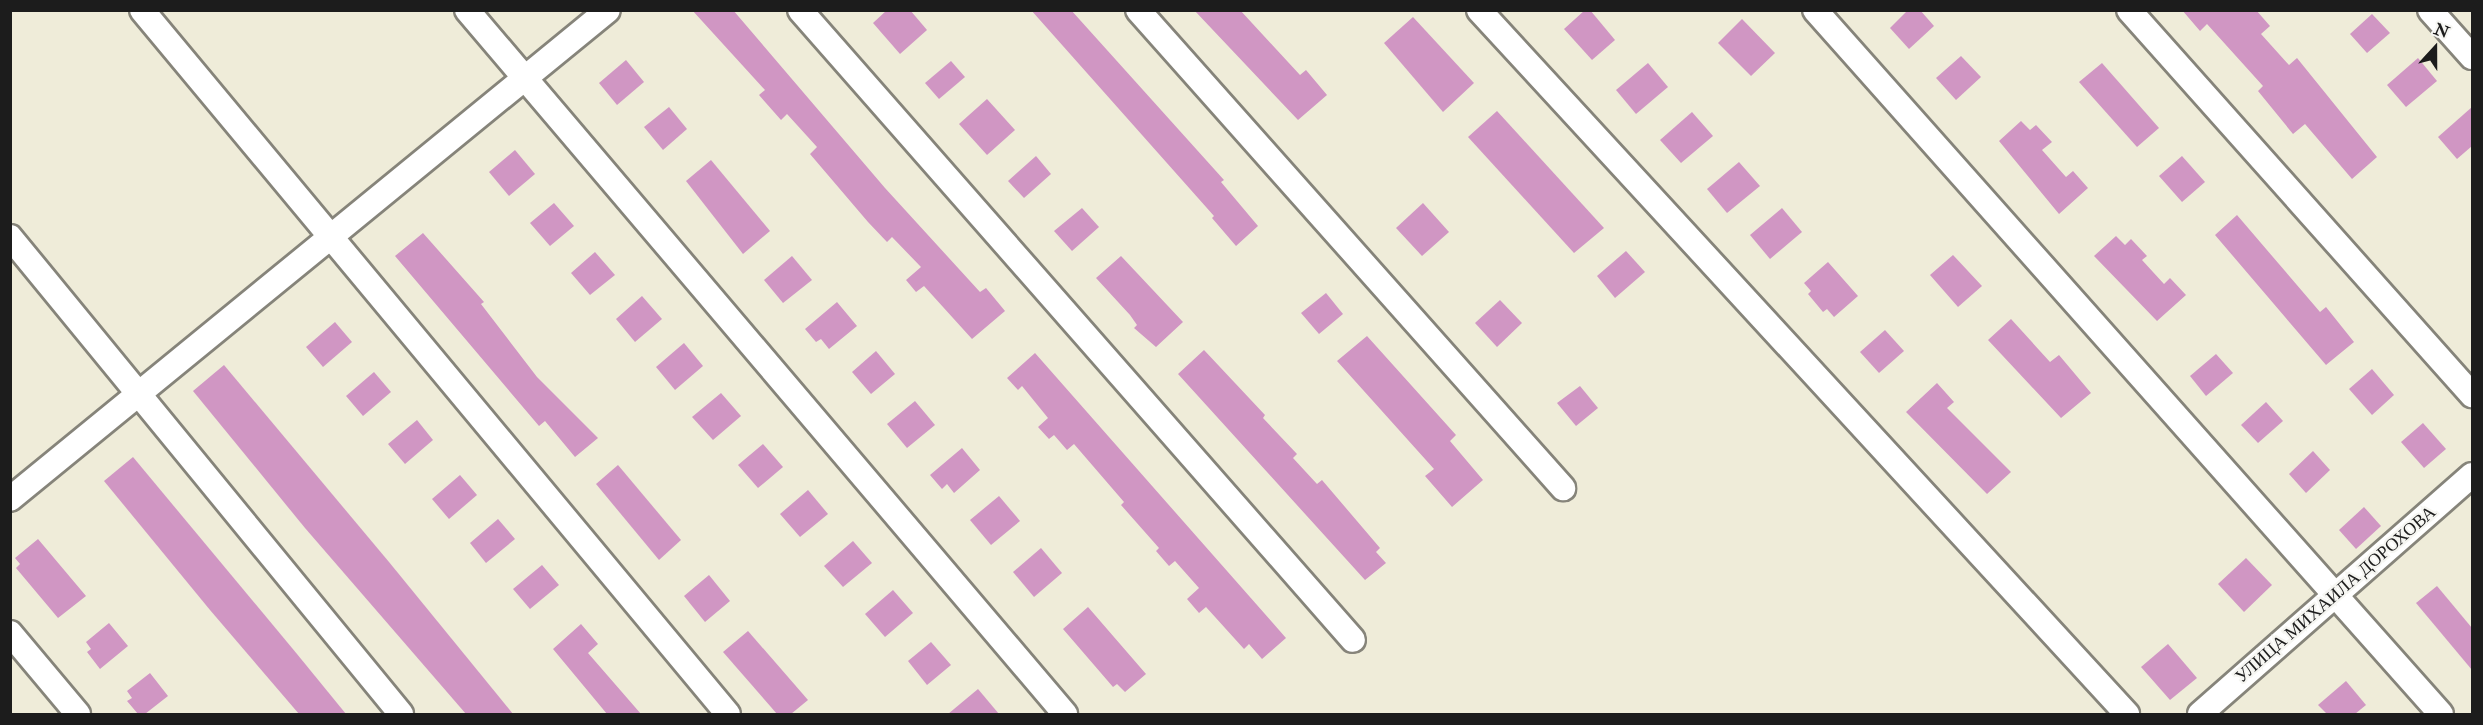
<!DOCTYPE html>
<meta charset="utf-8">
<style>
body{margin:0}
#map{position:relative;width:2483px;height:725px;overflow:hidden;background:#efecd9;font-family:"IM FELL Double Pica",serif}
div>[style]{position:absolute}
.building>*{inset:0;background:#d096c3}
.roads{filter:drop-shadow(2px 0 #86847a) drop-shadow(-2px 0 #86847a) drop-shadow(0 2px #86847a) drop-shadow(0 -2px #86847a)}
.minor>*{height:24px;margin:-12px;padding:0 12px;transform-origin:12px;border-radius:12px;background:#fff}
span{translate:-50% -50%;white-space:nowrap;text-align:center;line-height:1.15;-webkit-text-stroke:4.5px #f6f6f2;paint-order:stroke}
.street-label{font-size:18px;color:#1c1c1c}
.frame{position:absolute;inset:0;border:12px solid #1c1c1c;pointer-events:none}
.north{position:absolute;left:2405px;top:18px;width:60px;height:60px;-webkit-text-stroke:4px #f6f6f2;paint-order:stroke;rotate:21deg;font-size:16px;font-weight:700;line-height:24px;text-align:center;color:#1c1c1c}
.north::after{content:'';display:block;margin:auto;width:21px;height:27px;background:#1c1c1c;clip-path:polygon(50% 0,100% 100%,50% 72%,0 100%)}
</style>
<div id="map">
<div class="building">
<div style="clip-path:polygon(692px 10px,733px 10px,885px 188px,980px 292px,986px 288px,1005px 311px,972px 339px,924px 286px,916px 292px,906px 280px,921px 267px,892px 237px,887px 242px,868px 222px,810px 154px,817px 147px,787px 114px,781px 120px,759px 95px,765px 90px)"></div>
<div style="clip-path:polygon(887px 10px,910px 10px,927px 30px,900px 54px,873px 23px)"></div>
<div style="clip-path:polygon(1031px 10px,1071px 10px,1224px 180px,1221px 182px,1258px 226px,1236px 246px,1212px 218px,1214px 216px)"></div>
<div style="clip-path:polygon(1194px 10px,1240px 10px,1300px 75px,1306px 70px,1327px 95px,1298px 120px)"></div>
<div style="clip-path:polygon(1585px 10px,1590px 10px,1615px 40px,1592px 60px,1564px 29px)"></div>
<div style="clip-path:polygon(1908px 10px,1920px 10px,1934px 26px,1909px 49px,1890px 28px)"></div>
<div style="clip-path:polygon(2182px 10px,2256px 10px,2270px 26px,2261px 34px,2289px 65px,2297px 58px,2377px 157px,2352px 179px,2305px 124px,2293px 134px,2258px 91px,2263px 86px,2207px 24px,2200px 31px)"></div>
<div style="clip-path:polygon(2372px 14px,2390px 33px,2367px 53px,2350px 34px)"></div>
<div style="clip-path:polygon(1413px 17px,1474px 83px,1443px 112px,1384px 43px)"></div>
<div style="clip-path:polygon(1742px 19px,1775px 53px,1751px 76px,1718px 43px)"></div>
<div style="clip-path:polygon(1961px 56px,1981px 77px,1956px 100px,1936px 78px)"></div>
<div style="clip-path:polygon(2418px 58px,2437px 81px,2406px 107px,2387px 85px)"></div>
<div style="clip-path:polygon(626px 60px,644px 82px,617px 105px,599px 83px)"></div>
<div style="clip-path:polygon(951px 61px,965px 77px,939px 99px,925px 83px)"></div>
<div style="clip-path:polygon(1648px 63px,1668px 87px,1636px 114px,1616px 90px)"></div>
<div style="clip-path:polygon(2102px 63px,2159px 128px,2137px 147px,2079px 82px)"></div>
<div style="clip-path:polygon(987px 99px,1015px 130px,987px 155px,959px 124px)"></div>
<div style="clip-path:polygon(669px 107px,687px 129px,663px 150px,644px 127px)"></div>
<div style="clip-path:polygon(2472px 107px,2472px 146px,2457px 159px,2438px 137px)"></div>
<div style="clip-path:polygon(1497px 111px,1604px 228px,1574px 253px,1468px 137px)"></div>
<div style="clip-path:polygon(1692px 112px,1713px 136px,1681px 163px,1660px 140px)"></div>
<div style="clip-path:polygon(2021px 121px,2030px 130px,2036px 125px,2052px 142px,2042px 150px,2066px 177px,2073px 171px,2088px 188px,2059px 214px,1999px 141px)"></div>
<div style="clip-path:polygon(515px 150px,535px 174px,509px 196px,489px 172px)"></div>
<div style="clip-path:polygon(1036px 156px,1051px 174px,1024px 198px,1008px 181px)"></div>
<div style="clip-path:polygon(2182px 156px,2205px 182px,2182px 202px,2159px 176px)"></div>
<div style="clip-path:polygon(711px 160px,770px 231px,743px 254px,686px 181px)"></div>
<div style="clip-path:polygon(1739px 162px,1760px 186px,1727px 213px,1707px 189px)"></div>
<div style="clip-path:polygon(554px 203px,574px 226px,550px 246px,530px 223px)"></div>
<div style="clip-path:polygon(1423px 203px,1449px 232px,1422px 256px,1396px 228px)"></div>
<div style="clip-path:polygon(1082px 208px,1099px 227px,1072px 251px,1054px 231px)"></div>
<div style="clip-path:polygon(1782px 208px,1802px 232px,1770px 259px,1750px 235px)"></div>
<div style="clip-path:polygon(2237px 215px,2320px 312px,2326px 307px,2354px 342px,2326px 365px,2215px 235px)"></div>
<div style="clip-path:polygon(423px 233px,484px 302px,481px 304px,537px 377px,598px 438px,575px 457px,545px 421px,539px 426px,395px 256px)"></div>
<div style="clip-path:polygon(2116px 236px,2125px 245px,2131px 239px,2147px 256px,2142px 260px,2164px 284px,2170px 278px,2186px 295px,2157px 321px,2094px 256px)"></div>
<div style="clip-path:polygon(1626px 251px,1645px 272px,1615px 298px,1597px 276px)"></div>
<div style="clip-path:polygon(595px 252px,615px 275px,590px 295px,571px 273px)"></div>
<div style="clip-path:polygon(1953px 255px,1982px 286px,1958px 307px,1930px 275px)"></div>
<div style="clip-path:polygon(792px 256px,812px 280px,783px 303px,764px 280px)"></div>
<div style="clip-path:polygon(1121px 256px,1183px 322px,1156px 347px,1134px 328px,1137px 325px,1130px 315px,1096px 278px)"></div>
<div style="clip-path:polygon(1828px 262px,1858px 296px,1834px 317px,1827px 309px,1823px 312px,1808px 294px,1811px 291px,1804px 283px)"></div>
<div style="clip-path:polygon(1326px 293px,1343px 314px,1319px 334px,1301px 313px)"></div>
<div style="clip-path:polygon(642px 296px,662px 319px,635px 342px,616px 319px)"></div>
<div style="clip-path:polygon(1500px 300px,1522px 323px,1497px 347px,1475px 323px)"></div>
<div style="clip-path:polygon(837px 302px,857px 326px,829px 349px,821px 339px,816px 342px,805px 329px)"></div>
<div style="clip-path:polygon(2011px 319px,2050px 362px,2059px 355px,2091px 393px,2061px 418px,1988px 340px)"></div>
<div style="clip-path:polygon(335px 322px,352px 342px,323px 367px,306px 347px)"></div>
<div style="clip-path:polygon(1885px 330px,1904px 351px,1879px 373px,1860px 352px)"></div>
<div style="clip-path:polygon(1367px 336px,1456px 435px,1450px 441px,1483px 480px,1452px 507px,1425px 476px,1434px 469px,1337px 361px)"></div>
<div style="clip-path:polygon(684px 343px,703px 366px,675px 390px,656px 367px)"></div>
<div style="clip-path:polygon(1204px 350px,1265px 415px,1263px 418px,1297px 454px,1293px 458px,1317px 484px,1322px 480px,1380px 548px,1376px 552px,1386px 563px,1365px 580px,1178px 374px)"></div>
<div style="clip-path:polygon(876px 351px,895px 374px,871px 394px,852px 372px)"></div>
<div style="clip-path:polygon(1035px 353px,1286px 638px,1262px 659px,1249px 644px,1244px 649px,1206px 607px,1199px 613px,1187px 599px,1199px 588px,1175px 561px,1169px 566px,1156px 551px,1159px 548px,1121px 505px,1124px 502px,1074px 444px,1067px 450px,1054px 435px,1049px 439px,1038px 427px,1048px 418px,1022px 386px,1018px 390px,1007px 378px)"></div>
<div style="clip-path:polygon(2216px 354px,2233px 373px,2206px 396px,2190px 376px)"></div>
<div style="clip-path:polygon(224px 365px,389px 562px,513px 714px,466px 714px,305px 528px,193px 391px)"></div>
<div style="clip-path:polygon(2372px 369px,2394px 395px,2372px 415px,2349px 389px)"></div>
<div style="clip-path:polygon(374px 372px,391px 392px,363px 416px,346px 396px)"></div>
<div style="clip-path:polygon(1937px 383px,1954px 402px,1947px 408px,2011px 472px,1987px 494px,1906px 412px)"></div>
<div style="clip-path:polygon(1580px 386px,1598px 408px,1576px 426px,1557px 403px)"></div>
<div style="clip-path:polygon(721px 393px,741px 416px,713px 440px,692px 417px)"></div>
<div style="clip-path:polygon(915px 401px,935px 425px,907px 448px,887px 424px)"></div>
<div style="clip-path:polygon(2266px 402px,2283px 421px,2258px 443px,2241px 425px)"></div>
<div style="clip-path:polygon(417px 420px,433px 440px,405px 464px,388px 444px)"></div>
<div style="clip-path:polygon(2423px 423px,2446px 449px,2424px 468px,2401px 442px)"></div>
<div style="clip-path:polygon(763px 444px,783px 467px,758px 488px,738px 465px)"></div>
<div style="clip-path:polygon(962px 448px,980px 470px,954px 493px,947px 484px,942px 489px,930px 475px)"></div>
<div style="clip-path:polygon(2313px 451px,2330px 470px,2306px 493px,2289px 474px)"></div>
<div style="clip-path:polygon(133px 457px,297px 654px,346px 714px,299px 714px,210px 610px,104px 481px)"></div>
<div style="clip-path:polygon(618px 465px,681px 540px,659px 560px,596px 484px)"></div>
<div style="clip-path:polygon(460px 475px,477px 495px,449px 519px,432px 499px)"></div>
<div style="clip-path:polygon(808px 490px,828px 514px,800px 537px,780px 514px)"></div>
<div style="clip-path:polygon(999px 496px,1020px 521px,991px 545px,970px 520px)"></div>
<div style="clip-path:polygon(2364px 507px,2381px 526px,2356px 549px,2339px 530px)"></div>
<div style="clip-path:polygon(498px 519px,515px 539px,486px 563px,470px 543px)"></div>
<div style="clip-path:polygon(38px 539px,86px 596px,58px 618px,16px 568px,20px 564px,15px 558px)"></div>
<div style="clip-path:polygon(853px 541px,872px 563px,843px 587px,824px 566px)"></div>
<div style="clip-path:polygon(1041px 548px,1062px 573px,1034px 597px,1013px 572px)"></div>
<div style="clip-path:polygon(2246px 558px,2272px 585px,2244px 612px,2218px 584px)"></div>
<div style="clip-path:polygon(542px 565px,559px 585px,530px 609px,513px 589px)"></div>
<div style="clip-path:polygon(709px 575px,730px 601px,705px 622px,684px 596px)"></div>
<div style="clip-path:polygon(2437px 586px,2472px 628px,2472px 670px,2416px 603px)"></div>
<div style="clip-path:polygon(893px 590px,913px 613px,885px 637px,865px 614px)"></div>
<div style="clip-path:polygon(1088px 607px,1146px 674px,1125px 692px,1117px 684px,1113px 687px,1063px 629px)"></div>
<div style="clip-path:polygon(109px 623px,128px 646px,100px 669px,87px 652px,91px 649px,86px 642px)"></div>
<div style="clip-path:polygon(581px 624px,598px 644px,588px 653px,641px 714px,607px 714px,553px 649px)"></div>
<div style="clip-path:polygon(748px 631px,808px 700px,791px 714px,777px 714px,723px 652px)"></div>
<div style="clip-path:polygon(931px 642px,951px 665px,927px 685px,908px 661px)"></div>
<div style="clip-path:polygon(2168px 644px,2197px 678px,2170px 700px,2141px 667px)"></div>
<div style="clip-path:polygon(150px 673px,168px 696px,145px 714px,138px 714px,127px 701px,132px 698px,127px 691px)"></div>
<div style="clip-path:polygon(2346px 681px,2366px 705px,2355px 714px,2327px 714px,2318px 705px)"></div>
<div style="clip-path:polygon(978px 689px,999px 714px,948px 714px)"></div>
</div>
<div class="roads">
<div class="minor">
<div style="left:142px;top:10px;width:916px;rotate:50.23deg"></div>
<div style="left:467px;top:10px;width:924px;rotate:49.65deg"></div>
<div style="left:800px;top:10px;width:838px;rotate:48.72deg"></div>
<div style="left:1138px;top:10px;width:640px;rotate:48.36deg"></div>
<div style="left:1479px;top:10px;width:957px;rotate:47.37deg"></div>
<div style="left:1815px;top:10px;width:942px;rotate:48.36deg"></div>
<div style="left:2129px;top:10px;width:516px;rotate:48.3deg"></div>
<div style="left:2430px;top:10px;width:63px;rotate:48.2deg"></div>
<div style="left:10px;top:237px;width:617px;rotate:50.66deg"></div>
<div style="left:10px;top:499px;width:772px;rotate:-39.27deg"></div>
<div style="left:10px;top:633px;width:106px;rotate:50deg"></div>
<div style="left:2200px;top:714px;width:362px;rotate:-41.3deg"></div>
</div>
</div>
<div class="street-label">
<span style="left:2336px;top:595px;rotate:-41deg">УЛИЦА МИХАИЛА ДОРОХОВА</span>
</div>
<div class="frame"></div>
<div class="north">N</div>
</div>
